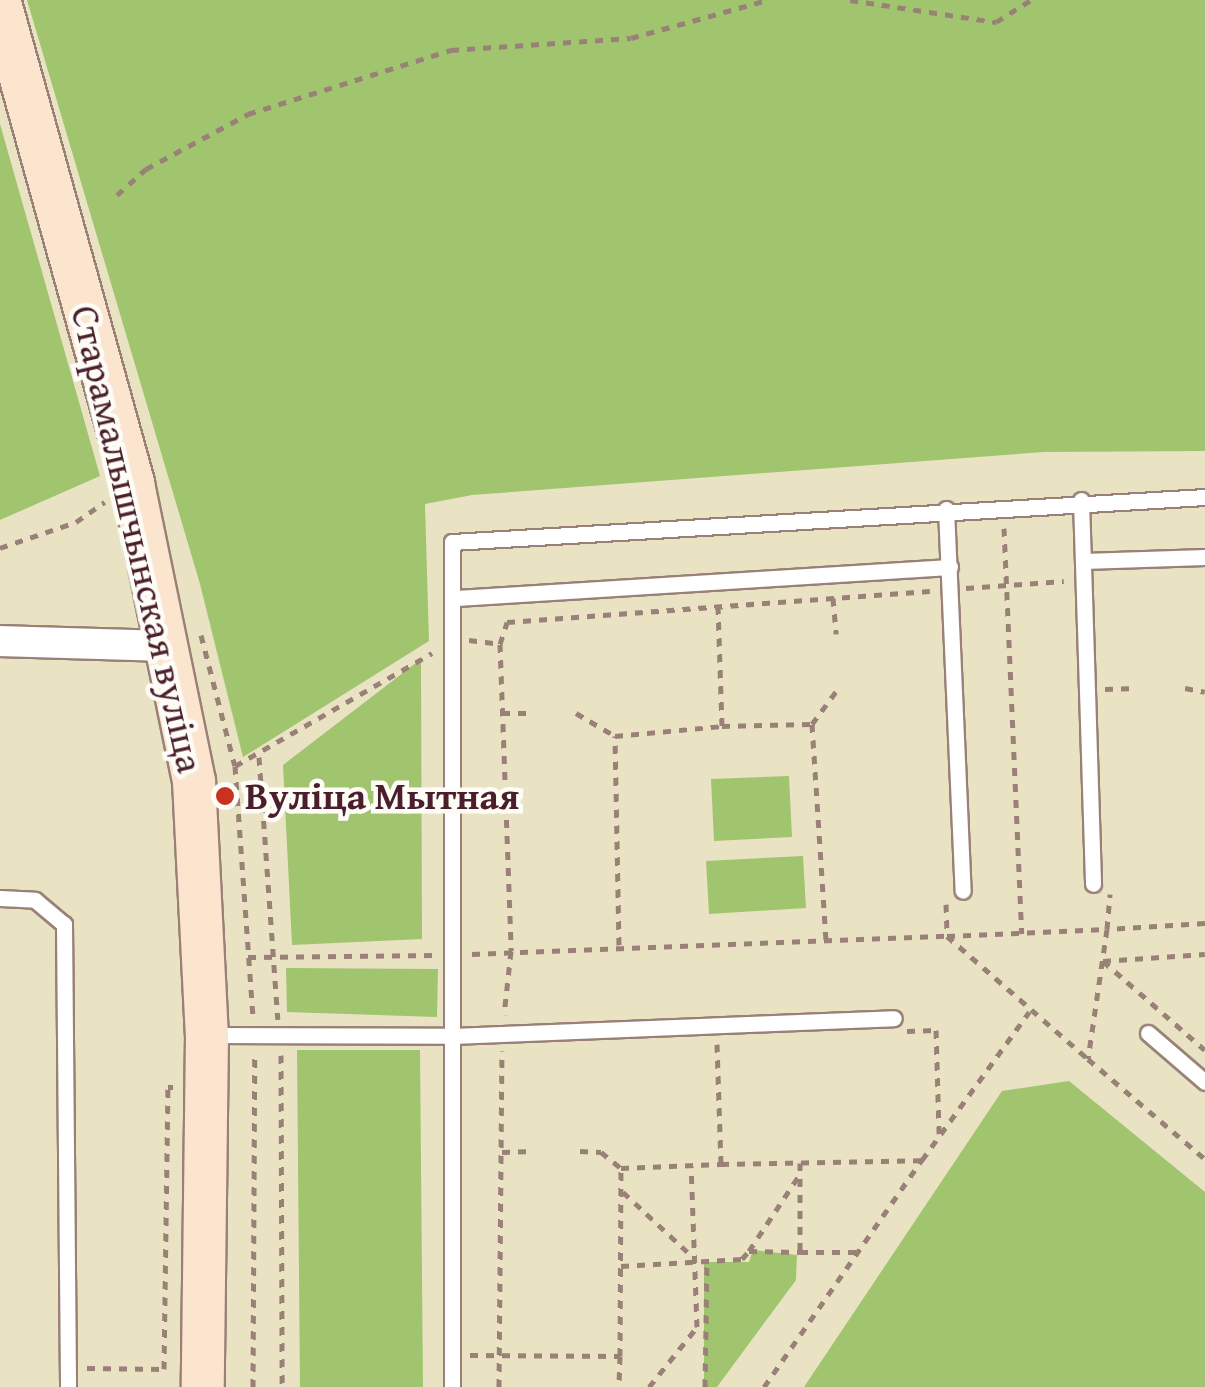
<!DOCTYPE html>
<meta charset="utf-8">
<style>
body{margin:0}
#map{position:relative;width:1205px;height:1387px;overflow:hidden;background:#e9e3c3;font-family:"Gentium Book Plus",serif}
div>[style]{position:absolute}
.green>*{inset:0;background:#a1c46e}
.path>*{height:5px;margin-top:-2.5px;transform-origin:0;background:repeating-linear-gradient(90deg,#9a8177 0 8px,transparent 0 16px)}
.roads{filter:drop-shadow(2px 0 #9a8177) drop-shadow(-2px 0 #9a8177) drop-shadow(0 2px #9a8177) drop-shadow(0 -2px #9a8177)}
.lane>*{height:15px;margin:-7.5px;padding:0 7.5px;transform-origin:7.5px;border-radius:7.5px;background:#fff}
.street>*{height:30px;margin:-15px;padding:0 15px;transform-origin:15px;border-radius:15px;background:#fff}
.secondary>*{height:42px;margin:-21px;padding:0 21px;transform-origin:21px;border-radius:21px;background:#fbe5cf}
.dots>*{width:28px;height:28px;translate:-50% -50%;box-sizing:border-box;border:5px solid #fdfcf7;border-radius:50%}
span{translate:-50% -50%;white-space:nowrap;text-align:center;line-height:1.15;-webkit-text-stroke:9px #fdfcf7;paint-order:stroke}
.street-label{font-size:38px;color:#4a1f2b}
.poi-label{font-size:38px;color:#4a1f2b;font-weight:700}
.left{translate:0 -50%;text-align:left}
</style>
<div id="map">
<div class="green">
<div style="clip-path:polygon(27px 0,1205px 0,1205px 451px,1044px 452px,472px 495px,425px 504px,429px 641px,243px 757px,200px 584px)"></div>
<div style="clip-path:polygon(0 124px,100px 476px,0 520px)"></div>
<div style="clip-path:polygon(421px 659px,422px 939px,292px 945px,283px 765px)"></div>
<div style="clip-path:polygon(789px 776px,792px 837px,714px 841px,711px 779px)"></div>
<div style="clip-path:polygon(803px 856px,806px 908px,709px 914px,706px 861px)"></div>
<div style="clip-path:polygon(286px 968px,438px 969px,437px 1017px,287px 1012px)"></div>
<div style="clip-path:polygon(297px 1050px,420px 1050px,423px 1387px,300px 1387px)"></div>
<div style="clip-path:polygon(1069px 1081px,1205px 1192px,1205px 1387px,804px 1387px,1002px 1091px)"></div>
<div style="clip-path:polygon(753px 1250px,797px 1255px,796px 1280px,717px 1387px,704px 1387px,704px 1262px,749px 1262px)"></div>
</div>
<div class="path">
<div style="left:850px;top:0;width:148px;rotate:8.6deg"></div>
<div style="left:996px;top:22px;width:41px;rotate:-32.2deg"></div>
<div style="left:117px;top:195px;width:39px;rotate:-42deg"></div>
<div style="left:146px;top:169px;width:116px;rotate:-28.3deg"></div>
<div style="left:248px;top:114px;width:213px;rotate:-17.5deg"></div>
<div style="left:451px;top:50px;width:180px;rotate:-3.8deg"></div>
<div style="left:631px;top:38px;width:141px;rotate:-15.6deg"></div>
<div style="left:1004px;top:528px;width:406px;rotate:87.5deg"></div>
<div style="left:0;top:548px;width:80px;rotate:-18.9deg"></div>
<div style="left:76px;top:522px;width:35px;rotate:-35deg"></div>
<div style="left:966px;top:588px;width:98px;rotate:-4.1deg"></div>
<div style="left:833px;top:598px;width:36px;rotate:85deg"></div>
<div style="left:718px;top:606px;width:120px;rotate:88.1deg"></div>
<div style="left:722px;top:726px;width:90px;rotate:-1.3deg"></div>
<div style="left:812px;top:724px;width:216px;rotate:86.3deg"></div>
<div style="left:201px;top:635px;width:135px;rotate:75.5deg"></div>
<div style="left:235px;top:766px;width:254px;rotate:85.9deg"></div>
<div style="left:469px;top:640px;width:31px;rotate:7deg"></div>
<div style="left:500px;top:644px;width:23px;rotate:-72deg"></div>
<div style="left:507px;top:622px;width:424px;rotate:-4.2deg"></div>
<div style="left:500px;top:644px;width:307px;rotate:87.9deg"></div>
<div style="left:511px;top:951px;width:64px;rotate:96.2deg"></div>
<div style="left:1185px;top:688px;width:20px;rotate:11deg"></div>
<div style="left:1105px;top:689px;width:32px;rotate:-2deg"></div>
<div style="left:502px;top:713px;width:26px"></div>
<div style="left:576px;top:713px;width:45px;rotate:30.5deg"></div>
<div style="left:812px;top:724px;width:47px;rotate:-53.6deg"></div>
<div style="left:259px;top:757px;width:263px;rotate:85.9deg"></div>
<div style="left:235px;top:766px;width:227px;rotate:-29.8deg"></div>
<div style="left:946px;top:904px;width:32px;rotate:88deg"></div>
<div style="left:947px;top:936px;width:160px;rotate:-2.5deg"></div>
<div style="left:1107px;top:929px;width:35px;rotate:-85deg"></div>
<div style="left:1205px;top:923px;width:98px;rotate:176.5deg"></div>
<div style="left:1107px;top:929px;width:131px;rotate:98.3deg"></div>
<div style="left:1088px;top:1059px;width:154px;rotate:40.5deg"></div>
<div style="left:619px;top:945px;width:209px;rotate:-91.1deg"></div>
<div style="left:615px;top:736px;width:107px;rotate:-5.3deg"></div>
<div style="left:472px;top:954px;width:475px;rotate:-2.2deg"></div>
<div style="left:947px;top:936px;width:187px;rotate:41.1deg"></div>
<div style="left:248px;top:957px;width:188px;rotate:-0.6deg"></div>
<div style="left:1103px;top:961px;width:135px;rotate:41.1deg"></div>
<div style="left:1103px;top:961px;width:102px;rotate:-3.9deg"></div>
<div style="left:907px;top:1031px;width:29px;rotate:-2deg"></div>
<div style="left:936px;top:1030px;width:104px;rotate:88.3deg"></div>
<div style="left:717px;top:1044px;width:120px;rotate:88.1deg"></div>
<div style="left:721px;top:1164px;width:201px;rotate:-1.1deg"></div>
<div style="left:922px;top:1160px;width:183px;rotate:-54.1deg"></div>
<div style="left:281px;top:1055px;width:332px;rotate:89.8deg"></div>
<div style="left:580px;top:1151px;width:21px;rotate:3deg"></div>
<div style="left:601px;top:1152px;width:26px;rotate:39deg"></div>
<div style="left:502px;top:1152px;width:31px;rotate:-2deg"></div>
<div style="left:800px;top:1163px;width:89px;rotate:90deg"></div>
<div style="left:800px;top:1252px;width:58px"></div>
<div style="left:623px;top:1192px;width:98px;rotate:42.9deg"></div>
<div style="left:749px;top:1251px;width:92px;rotate:-56.5deg"></div>
<div style="left:621px;top:1266px;width:121px;rotate:-3.3deg"></div>
<div style="left:742px;top:1259px;width:11px;rotate:-49deg"></div>
<div style="left:749px;top:1251px;width:51px;rotate:1.1deg"></div>
<div style="left:470px;top:1355px;width:150px;rotate:0.4deg"></div>
<div style="left:620px;top:1356px;width:31px;rotate:92deg"></div>
<div style="left:620px;top:1356px;width:188px;rotate:-89.7deg"></div>
<div style="left:621px;top:1168px;width:100px;rotate:-2.3deg"></div>
<div style="left:87px;top:1368px;width:77px;rotate:0.7deg"></div>
<div style="left:164px;top:1369px;width:282px;rotate:-89.2deg"></div>
<div style="left:168px;top:1087px;width:5px"></div>
<div style="left:253px;top:1387px;width:332px;rotate:-89.7deg"></div>
<div style="left:499px;top:1387px;width:336px;rotate:-89.5deg"></div>
<div style="left:649px;top:1387px;width:77px;rotate:-51.3deg"></div>
<div style="left:697px;top:1327px;width:161px;rotate:-92.1deg"></div>
<div style="left:705px;top:1387px;width:126px;rotate:-89.1deg"></div>
<div style="left:764px;top:1387px;width:277px;rotate:-55.2deg"></div>
</div>
<div class="roads">
<div class="lane">
<div style="left:1081px;top:500px;width:384px;rotate:88.2deg"></div>
<div style="left:946px;top:509px;width:382px;rotate:87.5deg"></div>
<div style="left:1083px;top:561px;width:122px;rotate:-1.9deg"></div>
<div style="left:456px;top:598px;width:495px;rotate:-3.6deg"></div>
<div style="left:0;top:898px;width:35px;rotate:3deg"></div>
<div style="left:35px;top:900px;width:38px;rotate:40deg"></div>
<div style="left:64px;top:924px;width:463px;rotate:89.5deg"></div>
<div style="left:1148px;top:1033px;width:75px;rotate:40.7deg"></div>
<div style="left:209px;top:1035px;width:243px;rotate:0.2deg"></div>
<div style="left:452px;top:1036px;width:442px;rotate:-2.3deg"></div>
<div style="left:452px;top:1387px;width:845px;rotate:-90deg"></div>
<div style="left:452px;top:542px;width:754px;rotate:-3.42deg"></div>
</div>
<div class="street">
<div style="left:0;top:641px;width:169px;rotate:1.7deg"></div>
</div>
<div class="secondary">
<div style="left:0;top:3px;width:499px;rotate:74.5deg"></div>
<div style="left:133px;top:484px;width:303px;rotate:78.4deg"></div>
<div style="left:194px;top:781px;width:254px;rotate:87.1deg"></div>
<div style="left:207px;top:1035px;width:352px;rotate:90.7deg"></div>
</div>
</div>
<div class="dots">
<div style="left:225px;top:796px;background:#c8321e"></div>
</div>
<div class="street-label">
<span style="left:138px;top:539px;rotate:77deg">Старамалышчынская вуліца</span>
</div>
<div class="poi-label">
<span class="left" style="left:245px;top:796px">Вуліца Мытная</span>
</div>
</div>
